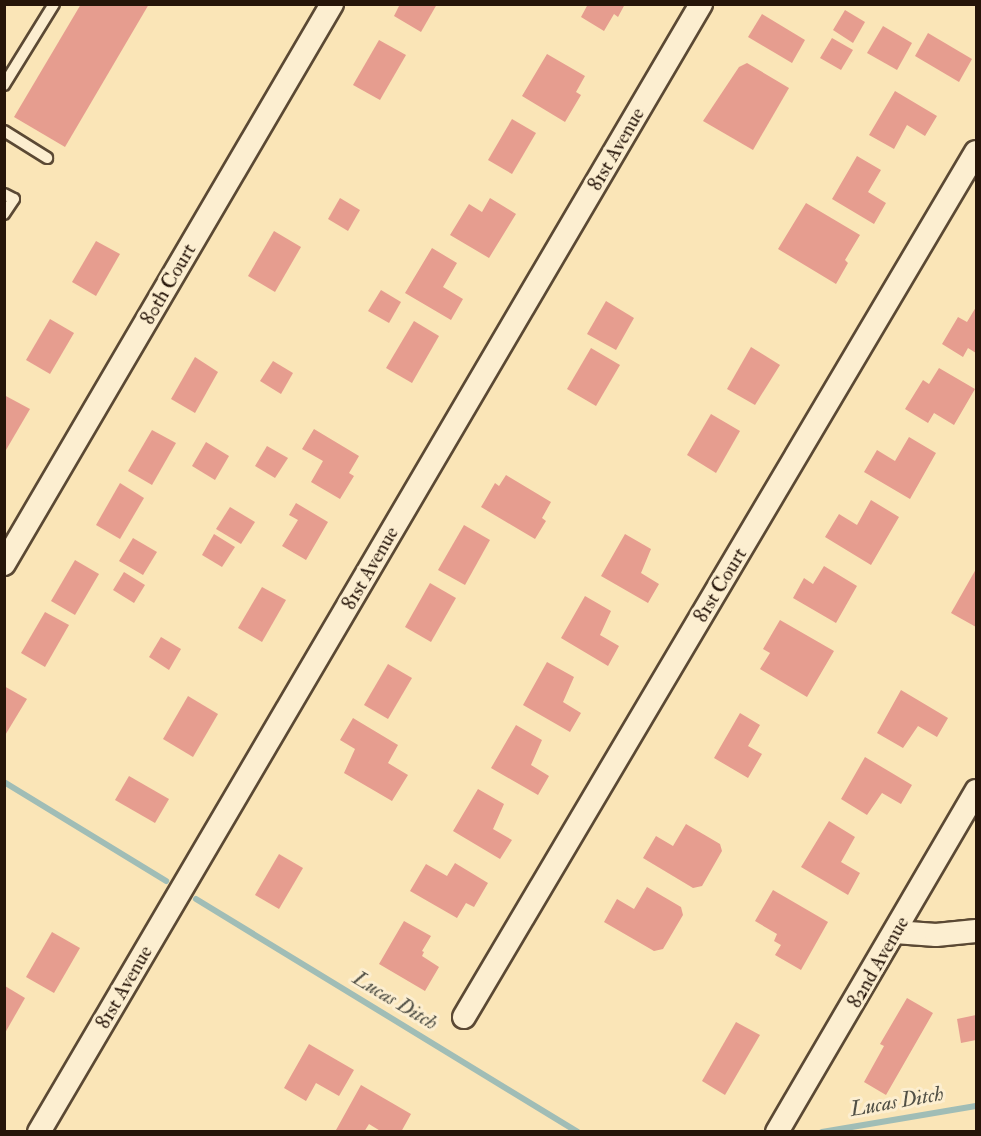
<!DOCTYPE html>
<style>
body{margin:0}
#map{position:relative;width:981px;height:1136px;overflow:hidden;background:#fae5b7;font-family:"IM FELL Double Pica",serif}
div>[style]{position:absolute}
.stream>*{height:6px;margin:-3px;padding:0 3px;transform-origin:3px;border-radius:3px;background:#a0bdb6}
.building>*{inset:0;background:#e69d8f}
.roads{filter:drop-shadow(2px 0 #5b4934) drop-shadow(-2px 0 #5b4934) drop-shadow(0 2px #5b4934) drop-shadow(0 -2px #5b4934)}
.service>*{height:10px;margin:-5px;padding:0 5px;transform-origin:5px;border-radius:5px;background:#fceed0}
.minor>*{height:22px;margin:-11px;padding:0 11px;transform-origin:11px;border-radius:11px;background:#fceed0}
span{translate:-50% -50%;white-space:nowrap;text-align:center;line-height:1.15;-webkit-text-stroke:6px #fceed0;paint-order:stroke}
.street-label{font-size:20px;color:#261509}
.water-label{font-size:21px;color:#515046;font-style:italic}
.frame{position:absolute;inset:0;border:6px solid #261509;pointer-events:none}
</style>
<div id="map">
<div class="stream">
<div style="left:4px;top:782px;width:190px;rotate:31.4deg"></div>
<div style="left:196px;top:899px;width:447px;rotate:31.4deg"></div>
<div style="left:822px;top:1132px;width:156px;rotate:-9.6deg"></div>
</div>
<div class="building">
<div style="clip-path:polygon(81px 4px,149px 4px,65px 147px,14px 117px)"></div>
<div style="clip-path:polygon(400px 4px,437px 4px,421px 32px,394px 16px)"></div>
<div style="clip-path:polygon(588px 4px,625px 4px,618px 17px,614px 14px,604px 31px,581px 17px)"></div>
<div style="clip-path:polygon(845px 10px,865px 22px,853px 43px,833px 30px)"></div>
<div style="clip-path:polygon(762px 14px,805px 40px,792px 63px,748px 37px)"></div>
<div style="clip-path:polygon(883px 26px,912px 43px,897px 70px,867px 53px)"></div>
<div style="clip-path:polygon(928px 33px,972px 59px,959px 82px,915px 56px)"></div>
<div style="clip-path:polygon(832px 38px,853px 50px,841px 70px,820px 58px)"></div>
<div style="clip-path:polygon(379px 40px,406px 55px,380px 100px,353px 85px)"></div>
<div style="clip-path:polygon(547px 54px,585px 76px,576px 92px,581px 95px,565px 122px,522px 96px)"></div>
<div style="clip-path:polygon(747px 63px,789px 88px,753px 150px,703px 121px,739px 67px)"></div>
<div style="clip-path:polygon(895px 91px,937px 116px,925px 136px,907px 125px,894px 149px,869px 135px)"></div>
<div style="clip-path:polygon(512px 119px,536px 133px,512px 174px,488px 160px)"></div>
<div style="clip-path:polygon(857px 156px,881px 170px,868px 192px,886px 203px,874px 224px,832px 199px)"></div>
<div style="clip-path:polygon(340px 198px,360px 210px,348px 231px,328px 219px)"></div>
<div style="clip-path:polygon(490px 198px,516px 214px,489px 258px,450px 235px,469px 204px,482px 212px)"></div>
<div style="clip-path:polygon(806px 203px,860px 235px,845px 260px,848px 263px,836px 284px,778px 249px)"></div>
<div style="clip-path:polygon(274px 231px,301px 247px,275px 292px,248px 276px)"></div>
<div style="clip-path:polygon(96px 241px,120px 254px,96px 296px,72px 282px)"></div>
<div style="clip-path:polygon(432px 248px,457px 263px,443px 287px,463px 299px,451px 320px,405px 293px)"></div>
<div style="clip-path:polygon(381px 290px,401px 302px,389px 323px,368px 311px)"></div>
<div style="clip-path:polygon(606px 301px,634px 318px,616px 350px,587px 334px)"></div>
<div style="clip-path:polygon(976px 307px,976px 353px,968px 348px,963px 357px,942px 344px,958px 317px,967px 322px)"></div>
<div style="clip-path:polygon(50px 319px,74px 333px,50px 374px,26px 360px)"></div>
<div style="clip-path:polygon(414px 321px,439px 336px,412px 383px,386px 368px)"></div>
<div style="clip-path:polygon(751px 347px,780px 365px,755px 405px,727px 389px)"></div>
<div style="clip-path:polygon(591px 348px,620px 365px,596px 406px,567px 389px)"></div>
<div style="clip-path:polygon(195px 357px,218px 372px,195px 413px,171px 399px)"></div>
<div style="clip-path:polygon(273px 361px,293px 373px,281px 394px,260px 381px)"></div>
<div style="clip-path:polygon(939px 368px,975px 389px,954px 425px,934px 413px,928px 423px,905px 409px,923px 380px,929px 384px)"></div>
<div style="clip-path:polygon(4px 395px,30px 409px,6px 450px,4px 450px)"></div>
<div style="clip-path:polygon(711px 414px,740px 431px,716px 473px,687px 455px)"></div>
<div style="clip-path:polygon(314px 429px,359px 456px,349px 473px,354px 476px,340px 499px,311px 482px,323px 461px,302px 449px)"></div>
<div style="clip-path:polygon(152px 430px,176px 443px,152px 485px,128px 471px)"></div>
<div style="clip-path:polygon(909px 437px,936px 453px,910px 499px,864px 472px,877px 450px,895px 461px)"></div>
<div style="clip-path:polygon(206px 442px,229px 456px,215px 480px,192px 466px)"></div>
<div style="clip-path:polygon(267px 446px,288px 458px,275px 478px,255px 466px)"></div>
<div style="clip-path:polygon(506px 475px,551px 502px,542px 518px,546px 521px,535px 539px,481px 507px,495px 483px,499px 486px)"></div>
<div style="clip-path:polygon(120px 483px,144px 498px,120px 539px,96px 525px)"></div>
<div style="clip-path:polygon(871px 500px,899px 517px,871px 565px,825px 537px,839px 514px,857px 525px)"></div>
<div style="clip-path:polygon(296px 503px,328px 522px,306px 560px,282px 546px,298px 520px,289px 515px)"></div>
<div style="clip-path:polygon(230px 507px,255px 522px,241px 544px,216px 529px)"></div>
<div style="clip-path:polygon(464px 525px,490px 540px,465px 585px,438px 570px)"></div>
<div style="clip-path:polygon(214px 534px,235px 547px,222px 567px,202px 555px)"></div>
<div style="clip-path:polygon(625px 534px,651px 549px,641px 573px,659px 584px,648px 603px,601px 576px)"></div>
<div style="clip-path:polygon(133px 538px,157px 552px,143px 575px,119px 561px)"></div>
<div style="clip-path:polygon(75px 560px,99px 574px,75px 615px,51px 601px)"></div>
<div style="clip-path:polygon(824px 566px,857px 586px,836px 623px,793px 598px,804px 578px,813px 584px)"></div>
<div style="clip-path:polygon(976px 569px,976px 627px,951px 613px)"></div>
<div style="clip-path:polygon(124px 572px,145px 585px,134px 603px,113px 590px)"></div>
<div style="clip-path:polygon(430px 583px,456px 598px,431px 642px,405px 627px)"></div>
<div style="clip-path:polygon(262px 587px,286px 600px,262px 642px,238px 628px)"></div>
<div style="clip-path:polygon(585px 596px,611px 611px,600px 635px,619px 646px,608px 666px,561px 638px)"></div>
<div style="clip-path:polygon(45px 612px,69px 625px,45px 667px,21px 653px)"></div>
<div style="clip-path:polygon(780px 620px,834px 651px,807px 697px,760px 669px,770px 653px,763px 649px)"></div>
<div style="clip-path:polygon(161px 637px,181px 649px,169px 670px,149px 657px)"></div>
<div style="clip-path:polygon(547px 662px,574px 677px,563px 702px,581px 713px,570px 732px,523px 705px)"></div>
<div style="clip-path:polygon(388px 664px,412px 678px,388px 719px,364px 705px)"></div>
<div style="clip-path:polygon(4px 686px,27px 699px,4px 737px)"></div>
<div style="clip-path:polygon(901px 690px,948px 718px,937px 737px,918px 726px,903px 748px,877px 733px)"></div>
<div style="clip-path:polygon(188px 696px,218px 714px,193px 757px,163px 739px)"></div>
<div style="clip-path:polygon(740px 713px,760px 725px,748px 746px,762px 754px,748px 778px,714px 758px)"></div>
<div style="clip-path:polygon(353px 718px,398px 745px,388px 763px,408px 775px,392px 801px,344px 773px,355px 749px,340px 740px)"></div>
<div style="clip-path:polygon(516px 725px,542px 740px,531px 765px,549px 776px,538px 795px,491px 768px)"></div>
<div style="clip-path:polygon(865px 757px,912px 785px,901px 804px,882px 793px,867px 815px,841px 799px)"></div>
<div style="clip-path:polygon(129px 776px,169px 799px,155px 823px,115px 800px)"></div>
<div style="clip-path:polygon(478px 789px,504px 804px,493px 829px,512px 840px,500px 859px,453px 831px)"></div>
<div style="clip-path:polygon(829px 821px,855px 837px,841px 862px,860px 873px,848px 895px,801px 867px)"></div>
<div style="clip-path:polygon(686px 824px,720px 844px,722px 851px,702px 886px,693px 888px,643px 858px,656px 836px,673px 846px)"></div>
<div style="clip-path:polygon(279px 854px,303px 868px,279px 909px,255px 895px)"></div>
<div style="clip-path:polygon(455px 863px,488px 883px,474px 907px,466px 903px,457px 918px,410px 891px,426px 864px,447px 876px)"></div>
<div style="clip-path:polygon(647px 887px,681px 907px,683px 915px,663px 949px,654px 951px,604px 922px,617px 899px,634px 909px)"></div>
<div style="clip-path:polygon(773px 890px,828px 922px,801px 970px,775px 955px,781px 945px,774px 941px,777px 934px,755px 921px)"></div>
<div style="clip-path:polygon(404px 921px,431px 936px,422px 951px,424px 952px,422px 956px,439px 967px,425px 991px,379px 964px)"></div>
<div style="clip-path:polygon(52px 932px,80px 948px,54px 993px,26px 977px)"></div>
<div style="clip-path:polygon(5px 986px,25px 998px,5px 1033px)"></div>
<div style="clip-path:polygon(907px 998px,933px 1013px,886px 1095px,864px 1082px,884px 1046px,880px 1044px)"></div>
<div style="clip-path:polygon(976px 1015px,976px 1040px,961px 1043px,957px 1019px)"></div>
<div style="clip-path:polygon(736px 1022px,760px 1035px,725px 1095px,702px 1081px)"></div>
<div style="clip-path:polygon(309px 1044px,354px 1070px,339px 1096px,316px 1083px,306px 1101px,284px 1088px)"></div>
<div style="clip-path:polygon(361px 1085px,411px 1114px,401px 1132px,382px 1132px,369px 1124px,364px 1132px,336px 1130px)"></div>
</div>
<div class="roads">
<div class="service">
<div style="left:4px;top:85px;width:95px;rotate:-58.3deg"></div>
<div style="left:4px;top:131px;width:51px;rotate:32.1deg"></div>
<div style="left:4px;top:194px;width:11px;rotate:27deg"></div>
<div style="left:14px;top:199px;width:18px;rotate:124deg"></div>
</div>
<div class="minor">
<div style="left:4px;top:564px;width:649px;rotate:-59.64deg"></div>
<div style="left:895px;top:932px;width:41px;rotate:4.2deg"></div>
<div style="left:936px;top:935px;width:40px;rotate:-5.7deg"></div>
<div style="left:464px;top:1017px;width:1005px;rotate:-59.38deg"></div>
<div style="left:39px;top:1132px;width:1308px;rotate:-59.59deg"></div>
<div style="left:777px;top:1132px;width:395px;rotate:-59.7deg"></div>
</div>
</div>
<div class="street-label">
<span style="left:616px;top:149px;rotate:-60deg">81st Avenue</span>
<span style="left:168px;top:284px;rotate:-60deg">80th Court</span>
<span style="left:370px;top:568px;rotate:-60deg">81st Avenue</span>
<span style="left:720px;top:585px;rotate:-59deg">81st Court</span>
<span style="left:878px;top:962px;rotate:-60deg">82nd Avenue</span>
<span style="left:124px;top:987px;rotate:-60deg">81st Avenue</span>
</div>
<div class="water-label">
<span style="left:395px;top:1001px;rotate:31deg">Lucas Ditch</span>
<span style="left:897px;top:1102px;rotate:-10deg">Lucas Ditch</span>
</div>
<div class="frame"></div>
</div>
